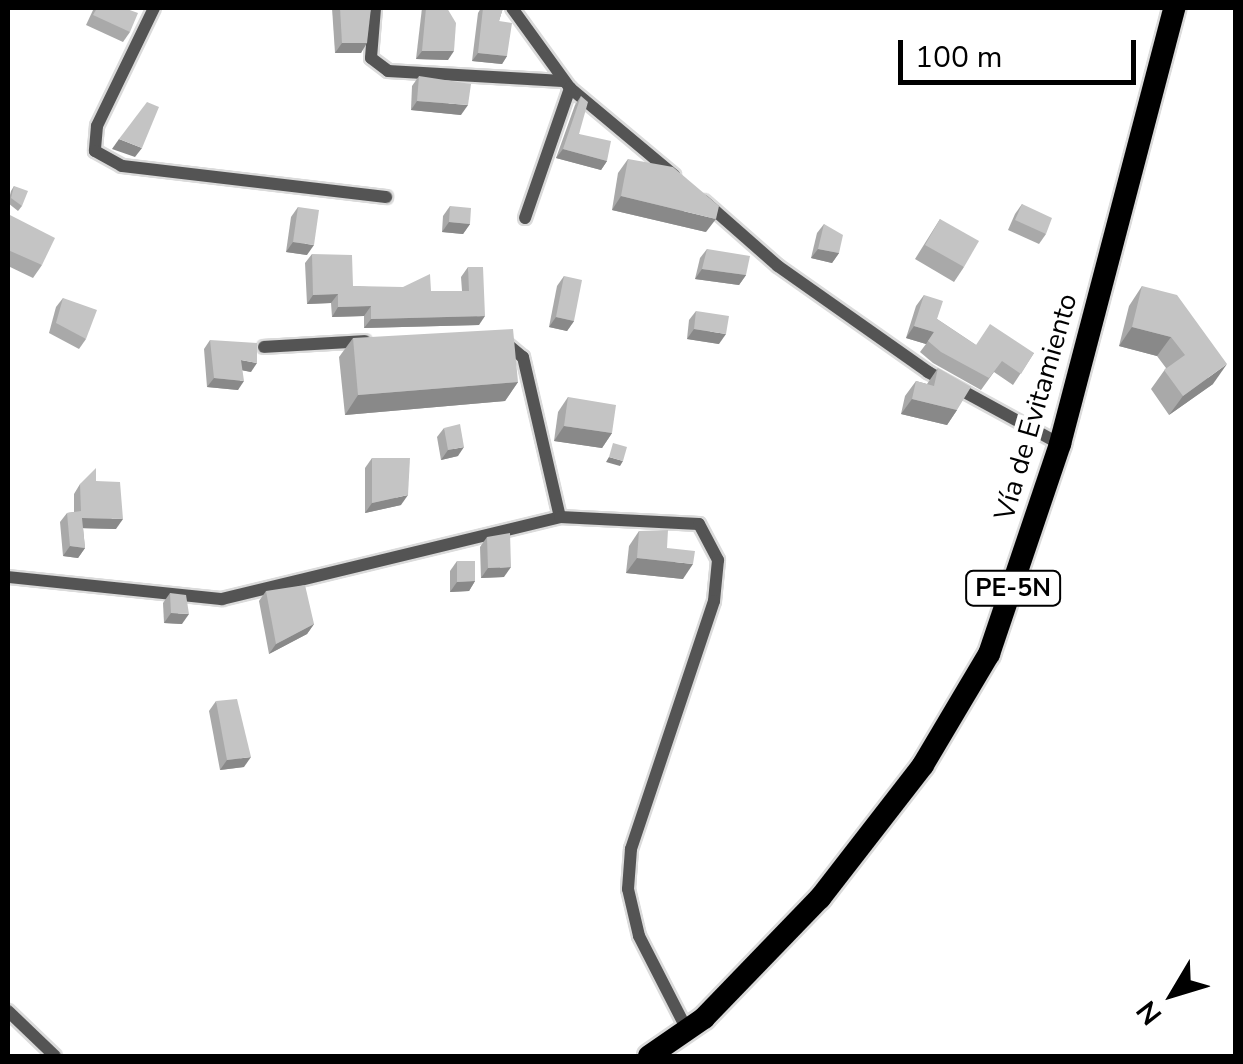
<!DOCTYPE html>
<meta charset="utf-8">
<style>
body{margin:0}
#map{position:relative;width:1243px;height:1064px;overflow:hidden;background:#fff;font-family:"Nunito Sans",sans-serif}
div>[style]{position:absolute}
.roads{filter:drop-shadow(2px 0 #dbdbdb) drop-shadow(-2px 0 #dbdbdb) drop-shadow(0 2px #dbdbdb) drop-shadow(0 -2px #dbdbdb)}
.street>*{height:12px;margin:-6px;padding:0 6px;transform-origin:6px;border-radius:6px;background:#545454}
.highway>*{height:22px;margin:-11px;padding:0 11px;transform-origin:11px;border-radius:11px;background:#000}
.wall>*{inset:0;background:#a9a9a9}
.shaded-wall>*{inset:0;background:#898989}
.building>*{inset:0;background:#c4c4c4}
span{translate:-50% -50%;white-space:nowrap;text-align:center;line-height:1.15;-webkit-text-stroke:9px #fff;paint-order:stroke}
.shield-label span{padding:2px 8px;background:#fff;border:2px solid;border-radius:8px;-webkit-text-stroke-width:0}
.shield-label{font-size:25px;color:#000;font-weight:700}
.street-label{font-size:28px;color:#000}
.frame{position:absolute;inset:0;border:10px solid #000;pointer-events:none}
.north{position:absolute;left:1123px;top:944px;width:100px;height:100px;-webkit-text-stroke:8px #fff;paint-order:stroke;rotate:232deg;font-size:28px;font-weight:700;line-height:40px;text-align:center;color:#000}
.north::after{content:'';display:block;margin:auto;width:35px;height:45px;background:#000;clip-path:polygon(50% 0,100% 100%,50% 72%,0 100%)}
.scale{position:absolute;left:898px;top:40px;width:238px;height:45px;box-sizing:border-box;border:5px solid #000;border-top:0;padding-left:12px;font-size:30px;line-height:35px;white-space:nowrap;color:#000;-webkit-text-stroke:8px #fff;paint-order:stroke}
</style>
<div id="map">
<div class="roads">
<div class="street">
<div style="left:154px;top:8px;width:131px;rotate:115.8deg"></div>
<div style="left:97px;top:126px;width:25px;rotate:95deg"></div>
<div style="left:95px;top:151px;width:31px;rotate:29deg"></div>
<div style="left:122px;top:166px;width:266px;rotate:6.7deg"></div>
<div style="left:375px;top:8px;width:50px;rotate:94.6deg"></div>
<div style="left:371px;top:58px;width:21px;rotate:37deg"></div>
<div style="left:388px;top:71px;width:175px;rotate:3.3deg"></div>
<div style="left:512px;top:8px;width:99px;rotate:54.1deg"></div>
<div style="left:570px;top:88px;width:136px;rotate:39.9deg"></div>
<div style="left:704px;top:201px;width:98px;rotate:41.3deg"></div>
<div style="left:778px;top:266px;width:184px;rotate:35.2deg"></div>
<div style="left:928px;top:372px;width:150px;rotate:28.6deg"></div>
<div style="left:525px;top:218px;width:138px;rotate:-70.9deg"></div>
<div style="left:500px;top:338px;width:30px;rotate:40deg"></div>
<div style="left:523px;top:357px;width:164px;rotate:77deg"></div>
<div style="left:264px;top:347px;width:101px;rotate:-3.4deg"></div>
<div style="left:8px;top:577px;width:215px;rotate:5.9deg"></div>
<div style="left:222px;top:599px;width:348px;rotate:-13.6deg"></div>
<div style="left:560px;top:517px;width:139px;rotate:2.9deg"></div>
<div style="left:699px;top:524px;width:41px;rotate:62.2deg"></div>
<div style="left:718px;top:560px;width:41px;rotate:95.6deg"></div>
<div style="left:714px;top:601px;width:262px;rotate:108.5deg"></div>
<div style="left:631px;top:849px;width:40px;rotate:94.3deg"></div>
<div style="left:628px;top:889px;width:48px;rotate:76.8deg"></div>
<div style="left:639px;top:936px;width:106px;rotate:62.9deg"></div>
<div style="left:8px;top:1011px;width:65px;rotate:43.8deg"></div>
</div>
<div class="highway">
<div style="left:649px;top:1056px;width:67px;rotate:-34.6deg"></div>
<div style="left:704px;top:1018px;width:167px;rotate:-46deg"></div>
<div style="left:820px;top:898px;width:168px;rotate:-52.2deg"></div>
<div style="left:923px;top:765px;width:129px;rotate:-59.3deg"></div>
<div style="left:989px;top:654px;width:222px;rotate:-71.3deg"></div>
<div style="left:1060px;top:444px;width:451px;rotate:-75.3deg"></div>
</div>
</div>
<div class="wall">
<div style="clip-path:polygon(94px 8px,124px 8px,130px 32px,123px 42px,86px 25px)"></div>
<div style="clip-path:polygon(332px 8px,371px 8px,361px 53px,335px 53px)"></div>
<div style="clip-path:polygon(422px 8px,447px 8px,448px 60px,416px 59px)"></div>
<div style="clip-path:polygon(481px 8px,503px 8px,499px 21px,507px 56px,502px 64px,472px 61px,478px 13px)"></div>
<div style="clip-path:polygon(419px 76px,461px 115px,411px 110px,412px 86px)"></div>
<div style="clip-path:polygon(581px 96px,579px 134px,607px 161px,601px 170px,556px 158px,575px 105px)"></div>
<div style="clip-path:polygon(628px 159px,706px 232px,612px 210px,618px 173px)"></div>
<div style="clip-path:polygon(14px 186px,22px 206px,18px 211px,8px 203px,11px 191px)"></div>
<div style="clip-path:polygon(1022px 204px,1046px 234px,1039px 244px,1008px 230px,1015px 214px)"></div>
<div style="clip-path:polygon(450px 206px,470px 224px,463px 234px,442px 232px,443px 216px)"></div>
<div style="clip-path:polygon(298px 207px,307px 255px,286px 252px,291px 217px)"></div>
<div style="clip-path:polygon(8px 214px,42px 265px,33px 278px,8px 266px)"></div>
<div style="clip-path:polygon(940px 219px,964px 267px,954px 282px,915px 259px)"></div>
<div style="clip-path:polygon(824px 224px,839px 253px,832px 263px,811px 258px,817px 233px)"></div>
<div style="clip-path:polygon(707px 249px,746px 275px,739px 285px,695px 279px,700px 258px)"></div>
<div style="clip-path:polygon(312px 254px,353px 286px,431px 291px,462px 291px,461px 277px,468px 267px,479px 325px,364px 328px,364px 316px,332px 317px,331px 303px,307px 304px,305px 263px)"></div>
<div style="clip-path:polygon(564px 276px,574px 321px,567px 331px,549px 327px,557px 286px)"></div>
<div style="clip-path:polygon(1142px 286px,1213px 384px,1169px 415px,1151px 389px,1166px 368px,1157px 356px,1119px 346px,1129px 306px)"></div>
<div style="clip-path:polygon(924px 295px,937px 319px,976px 345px,1034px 353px,1013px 385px,994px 372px,981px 390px,933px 363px,920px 352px,926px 344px,906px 338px,916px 306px)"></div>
<div style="clip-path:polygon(63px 298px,86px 339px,79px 349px,49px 333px,56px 307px)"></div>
<div style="clip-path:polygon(696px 311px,719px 344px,687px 339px,689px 320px)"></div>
<div style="clip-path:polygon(353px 338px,518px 382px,505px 401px,345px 415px,339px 357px)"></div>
<div style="clip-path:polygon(210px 340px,251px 372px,242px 370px,238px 390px,207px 387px,204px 349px)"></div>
<div style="clip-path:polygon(938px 368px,957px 410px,947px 425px,901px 414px,905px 396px,916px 381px,927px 384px)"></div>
<div style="clip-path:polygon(568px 397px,612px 433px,602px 448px,554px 441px,558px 412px)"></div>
<div style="clip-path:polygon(444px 428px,458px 456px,441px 460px,437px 437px)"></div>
<div style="clip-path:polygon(372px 458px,401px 505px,365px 513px,365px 468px)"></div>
<div style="clip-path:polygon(96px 481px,116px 529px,83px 528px,85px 548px,78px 558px,63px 556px,60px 522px,67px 513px,74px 512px,74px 494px,80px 484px)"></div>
<div style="clip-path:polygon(639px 531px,667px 548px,683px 579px,626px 573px,629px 546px)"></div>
<div style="clip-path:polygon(487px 537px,504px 577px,481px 578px,480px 547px)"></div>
<div style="clip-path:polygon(457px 561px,475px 581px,469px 591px,450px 592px,450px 571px)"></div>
<div style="clip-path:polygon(266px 591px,314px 624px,307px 634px,269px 654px,259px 601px)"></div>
<div style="clip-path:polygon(170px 593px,182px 624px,164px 623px,163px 603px)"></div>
<div style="clip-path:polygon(216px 701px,244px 767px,220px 770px,209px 711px)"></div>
</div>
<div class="shaded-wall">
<div style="clip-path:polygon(342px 43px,367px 43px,361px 53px,335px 53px)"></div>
<div style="clip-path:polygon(422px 51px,454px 51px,448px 60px,416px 59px)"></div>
<div style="clip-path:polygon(478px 53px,507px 56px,502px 64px,472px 61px)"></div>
<div style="clip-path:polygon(417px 101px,468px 105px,461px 115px,411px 110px)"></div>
<div style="clip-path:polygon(119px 139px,142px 148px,135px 157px,112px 149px)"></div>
<div style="clip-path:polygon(563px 149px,607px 161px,601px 170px,556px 158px)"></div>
<div style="clip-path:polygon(621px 196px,716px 219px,706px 232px,612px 210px)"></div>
<div style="clip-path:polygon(449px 222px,470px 224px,463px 234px,442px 232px)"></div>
<div style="clip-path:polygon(293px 242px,314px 245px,307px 255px,286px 252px)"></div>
<div style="clip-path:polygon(818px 249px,839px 253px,832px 263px,811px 258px)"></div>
<div style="clip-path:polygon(702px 269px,746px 275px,739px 285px,695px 279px)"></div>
<div style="clip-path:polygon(338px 294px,331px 303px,307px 304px,313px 295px)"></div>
<div style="clip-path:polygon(371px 306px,364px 316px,332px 317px,338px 307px)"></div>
<div style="clip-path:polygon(485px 316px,479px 325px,364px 328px,371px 319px)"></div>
<div style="clip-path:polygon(556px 317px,574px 321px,567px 331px,549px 327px)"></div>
<div style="clip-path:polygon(914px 326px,934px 332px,926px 344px,906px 338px)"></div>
<div style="clip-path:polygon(1132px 327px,1171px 337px,1157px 356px,1119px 346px)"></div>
<div style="clip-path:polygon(694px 329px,726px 334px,719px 344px,687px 339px)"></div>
<div style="clip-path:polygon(241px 360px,257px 363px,251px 372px,235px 369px)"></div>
<div style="clip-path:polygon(1227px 364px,1213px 384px,1169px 415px,1183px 396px)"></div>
<div style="clip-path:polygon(214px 378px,244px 381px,238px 390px,207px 387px)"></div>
<div style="clip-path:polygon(518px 382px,505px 401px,345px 415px,358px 395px)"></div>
<div style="clip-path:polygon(912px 399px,957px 410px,947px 425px,901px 414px)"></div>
<div style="clip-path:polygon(564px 426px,612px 433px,602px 448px,554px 441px)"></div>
<div style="clip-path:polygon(464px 447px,458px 456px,441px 460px,448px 450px)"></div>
<div style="clip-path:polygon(609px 457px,623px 461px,620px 466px,606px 462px)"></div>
<div style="clip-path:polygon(408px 495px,401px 505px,365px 513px,372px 503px)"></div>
<div style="clip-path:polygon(82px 518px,123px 519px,116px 529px,75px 528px)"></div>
<div style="clip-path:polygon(70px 546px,85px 548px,78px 558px,63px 556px)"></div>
<div style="clip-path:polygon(637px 558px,693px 564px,683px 579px,626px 573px)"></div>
<div style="clip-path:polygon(511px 567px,504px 577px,481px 578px,488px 568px)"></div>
<div style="clip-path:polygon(475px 581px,469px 591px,450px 592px,457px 582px)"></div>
<div style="clip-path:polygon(171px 613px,189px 614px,182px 624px,164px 623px)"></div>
<div style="clip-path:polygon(314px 624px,307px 634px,269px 654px,276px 644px)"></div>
<div style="clip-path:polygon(251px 757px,244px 767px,220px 770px,227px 760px)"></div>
</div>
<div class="building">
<div style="clip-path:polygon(97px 8px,124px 8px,138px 13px,130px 32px,93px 15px)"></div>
<div style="clip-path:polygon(340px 8px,371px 8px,367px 43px,342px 43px)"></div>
<div style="clip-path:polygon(426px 8px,447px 8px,456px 23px,454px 51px,422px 51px)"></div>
<div style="clip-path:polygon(483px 8px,503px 8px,499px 21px,512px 23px,507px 56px,478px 53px)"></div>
<div style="clip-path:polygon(419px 76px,471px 84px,468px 105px,417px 101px)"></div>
<div style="clip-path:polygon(581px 96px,588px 102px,579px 134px,611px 141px,607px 161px,563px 149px)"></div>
<div style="clip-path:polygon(147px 102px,159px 107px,142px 148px,119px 139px)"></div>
<div style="clip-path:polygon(628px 159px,673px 167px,719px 206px,716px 219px,621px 196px)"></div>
<div style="clip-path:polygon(14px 186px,28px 191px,22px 206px,11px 198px)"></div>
<div style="clip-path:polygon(1022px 204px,1052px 218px,1046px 234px,1015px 220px)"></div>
<div style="clip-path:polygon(450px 206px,471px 208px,470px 224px,449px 222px)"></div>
<div style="clip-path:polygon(298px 207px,319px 210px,314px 245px,293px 242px)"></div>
<div style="clip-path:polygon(8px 214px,55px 238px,42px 265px,8px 250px)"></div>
<div style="clip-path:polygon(940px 219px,979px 241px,964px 267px,925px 245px)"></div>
<div style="clip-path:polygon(824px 224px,843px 235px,839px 253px,818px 249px)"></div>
<div style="clip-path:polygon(707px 249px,750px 256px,746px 275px,702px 269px)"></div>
<div style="clip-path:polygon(312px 254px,352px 255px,353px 286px,403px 287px,430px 274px,431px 291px,469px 291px,468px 267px,483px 267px,485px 316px,371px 319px,371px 306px,338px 307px,338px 294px,313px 295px)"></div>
<div style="clip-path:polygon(564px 276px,582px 280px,574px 321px,556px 317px)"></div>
<div style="clip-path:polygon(1142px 286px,1177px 295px,1227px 364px,1183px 396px,1164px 370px,1185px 355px,1171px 337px,1132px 327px)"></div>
<div style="clip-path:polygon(924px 295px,943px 301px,937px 319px,976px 345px,990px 324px,1034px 353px,1021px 374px,1002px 361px,989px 378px,941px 352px,928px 341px,934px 332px,914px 326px)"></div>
<div style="clip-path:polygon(63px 298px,97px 310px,86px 339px,56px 323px)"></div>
<div style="clip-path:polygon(696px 311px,729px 316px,726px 334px,694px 329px)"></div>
<div style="clip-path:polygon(513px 329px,518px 382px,358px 395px,353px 338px)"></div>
<div style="clip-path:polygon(210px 340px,257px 343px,257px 363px,241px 360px,244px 381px,214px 378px)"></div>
<div style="clip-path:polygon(938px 368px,971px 387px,957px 410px,912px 399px,916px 381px,934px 386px)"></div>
<div style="clip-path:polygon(568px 397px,616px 405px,612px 433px,564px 426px)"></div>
<div style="clip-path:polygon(460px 424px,464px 447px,448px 450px,444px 428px)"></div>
<div style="clip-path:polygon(613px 443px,627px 447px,623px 461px,609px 457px)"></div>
<div style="clip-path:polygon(372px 458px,410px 458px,408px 495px,372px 503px)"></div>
<div style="clip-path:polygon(96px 468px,96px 481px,120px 482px,123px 519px,82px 518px,85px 548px,70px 546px,67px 513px,81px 511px,80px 484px)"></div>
<div style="clip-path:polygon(668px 530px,667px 548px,695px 551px,693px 564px,637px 558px,639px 531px)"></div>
<div style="clip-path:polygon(510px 533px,511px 567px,488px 568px,487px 537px)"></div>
<div style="clip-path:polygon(457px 561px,475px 561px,475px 581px,457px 582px)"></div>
<div style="clip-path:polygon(305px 585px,314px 624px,276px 644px,266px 591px)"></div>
<div style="clip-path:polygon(170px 593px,186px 595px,189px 614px,171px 613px)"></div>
<div style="clip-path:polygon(237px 699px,251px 757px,227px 760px,216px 701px)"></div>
</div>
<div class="shield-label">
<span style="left:1013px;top:588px">PE-5N</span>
</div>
<div class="street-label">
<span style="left:1036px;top:407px;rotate:-74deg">Vía de Evitamiento</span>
</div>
<div class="frame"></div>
<div class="north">N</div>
<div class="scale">100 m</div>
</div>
